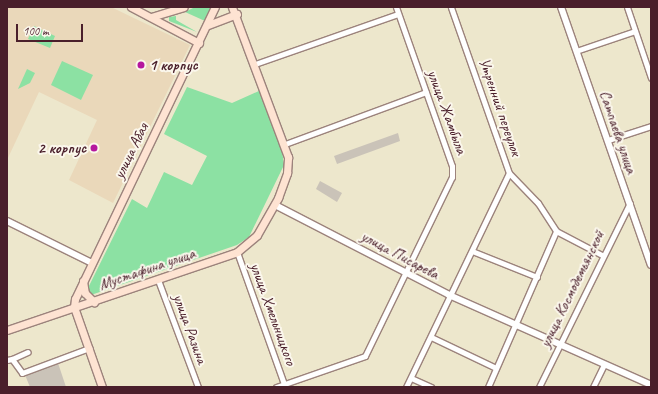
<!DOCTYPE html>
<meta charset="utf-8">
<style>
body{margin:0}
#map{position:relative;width:658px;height:394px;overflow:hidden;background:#ede7cc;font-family:Caveat,sans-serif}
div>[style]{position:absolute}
.built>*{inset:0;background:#ead8ba}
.industrial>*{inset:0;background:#cac3b8}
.green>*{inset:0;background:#8ce1a3}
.roads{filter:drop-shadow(1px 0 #9c837c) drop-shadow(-1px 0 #9c837c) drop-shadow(0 1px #9c837c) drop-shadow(0 -1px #9c837c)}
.minor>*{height:5px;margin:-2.5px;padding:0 2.5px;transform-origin:2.5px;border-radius:2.5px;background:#fff}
.tertiary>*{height:6px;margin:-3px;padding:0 3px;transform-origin:3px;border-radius:3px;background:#fff}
.secondary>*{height:7px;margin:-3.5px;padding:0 3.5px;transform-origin:3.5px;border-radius:3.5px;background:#fee3d2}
.dots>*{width:11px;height:11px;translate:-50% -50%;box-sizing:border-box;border:2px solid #fbf7ec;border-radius:50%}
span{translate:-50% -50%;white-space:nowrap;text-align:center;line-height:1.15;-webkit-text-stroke:4px #fbf7ec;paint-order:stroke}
.poi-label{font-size:16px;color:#4a1f2b;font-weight:700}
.left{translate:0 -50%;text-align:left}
.right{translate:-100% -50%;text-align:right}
.street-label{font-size:16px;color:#4a1f2b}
.frame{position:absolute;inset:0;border:8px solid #4a1f2b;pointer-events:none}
.scale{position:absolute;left:16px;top:24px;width:67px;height:18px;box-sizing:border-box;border:2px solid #4a1f2b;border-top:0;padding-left:5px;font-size:12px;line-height:14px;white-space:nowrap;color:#4a1f2b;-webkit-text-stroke:3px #fbf7ec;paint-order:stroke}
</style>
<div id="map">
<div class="built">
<div style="clip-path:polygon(7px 7px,111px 7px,190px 45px,113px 203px,69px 180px,97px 120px,39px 92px,7px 160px)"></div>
</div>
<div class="industrial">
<div style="clip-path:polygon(398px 133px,400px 141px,337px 164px,334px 156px)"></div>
<div style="clip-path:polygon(320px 181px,342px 193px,337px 202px,316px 189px)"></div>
<div style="clip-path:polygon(58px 363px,66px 387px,30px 387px,25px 375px)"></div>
</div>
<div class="green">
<div style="clip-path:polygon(195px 7px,211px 7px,205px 21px,185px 12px)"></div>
<div style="clip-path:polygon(176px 16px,176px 20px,197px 32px,169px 21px,169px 17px)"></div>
<div style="clip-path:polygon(34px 26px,55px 36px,50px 48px,28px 39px)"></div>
<div style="clip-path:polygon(62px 61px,93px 75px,81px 100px,51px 85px)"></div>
<div style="clip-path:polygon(27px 69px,35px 73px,30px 83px,18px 89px)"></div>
<div style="clip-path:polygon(187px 87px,232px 103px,261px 90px,282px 150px,284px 165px,249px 237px,237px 245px,91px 295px,87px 290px,132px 199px,147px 208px,164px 172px,192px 185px,207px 156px,164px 134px)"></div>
</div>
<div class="roads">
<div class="minor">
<div style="left:627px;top:7px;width:75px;rotate:71.3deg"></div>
<div style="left:576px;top:51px;width:62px;rotate:-18.7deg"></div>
<div style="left:255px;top:64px;width:151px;rotate:-19.3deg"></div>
<div style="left:608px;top:140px;width:45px;rotate:-18deg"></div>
<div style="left:285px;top:144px;width:150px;rotate:-20.2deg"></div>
<div style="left:509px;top:173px;width:42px;rotate:46deg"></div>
<div style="left:538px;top:203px;width:33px;rotate:57deg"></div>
<div style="left:556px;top:231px;width:52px;rotate:27.6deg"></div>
<div style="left:472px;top:251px;width:70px;rotate:21.8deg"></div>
<div style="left:237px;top:252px;width:140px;rotate:70.4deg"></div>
<div style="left:158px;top:280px;width:114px;rotate:69.5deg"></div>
<div style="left:431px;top:337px;width:72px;rotate:25.5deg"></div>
<div style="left:12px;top:359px;width:17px;rotate:-24deg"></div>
<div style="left:7px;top:360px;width:5px;rotate:-11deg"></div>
<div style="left:12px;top:359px;width:17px;rotate:54deg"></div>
<div style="left:22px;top:373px;width:72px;rotate:-20.5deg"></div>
<div style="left:411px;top:378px;width:22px;rotate:24deg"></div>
<div style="left:276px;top:387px;width:94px;rotate:-19.2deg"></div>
<div style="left:365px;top:356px;width:199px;rotate:-64.1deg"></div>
<div style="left:452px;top:177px;width:11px;rotate:-90deg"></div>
<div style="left:452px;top:166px;width:169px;rotate:-109.4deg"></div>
<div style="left:406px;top:387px;width:237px;rotate:-64.3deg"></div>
<div style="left:509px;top:173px;width:176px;rotate:-109.3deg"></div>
<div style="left:488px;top:387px;width:170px;rotate:-66.4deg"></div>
<div style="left:539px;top:387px;width:205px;rotate:-63.7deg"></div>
<div style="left:593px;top:387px;width:25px;rotate:-64deg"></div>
</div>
<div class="tertiary">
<div style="left:561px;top:7px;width:273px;rotate:70.8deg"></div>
<div style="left:275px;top:205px;width:196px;rotate:27.3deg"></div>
<div style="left:449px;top:295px;width:221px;rotate:24deg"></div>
<div style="left:7px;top:221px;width:95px;rotate:26.3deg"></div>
</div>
<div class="secondary">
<div style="left:131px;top:7px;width:77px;rotate:27.9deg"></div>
<div style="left:151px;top:17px;width:34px;rotate:-17deg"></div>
<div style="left:208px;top:25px;width:31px;rotate:-21deg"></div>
<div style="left:83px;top:281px;width:12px;rotate:81deg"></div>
<div style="left:85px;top:293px;width:13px;rotate:45deg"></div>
<div style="left:7px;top:330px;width:243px;rotate:-18.7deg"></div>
<div style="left:237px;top:252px;width:26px;rotate:-40deg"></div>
<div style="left:257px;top:235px;width:43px;rotate:-60.4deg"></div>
<div style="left:278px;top:198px;width:27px;rotate:-70deg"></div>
<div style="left:287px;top:173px;width:16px;rotate:-86deg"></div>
<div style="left:288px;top:157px;width:160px;rotate:-110.5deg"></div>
<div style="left:102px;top:387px;width:85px;rotate:-109.3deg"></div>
<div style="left:74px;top:307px;width:8px;rotate:-83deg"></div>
<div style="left:75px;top:299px;width:324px;rotate:-64.4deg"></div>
</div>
</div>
<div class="dots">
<div style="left:141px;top:65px;background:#b5179e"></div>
<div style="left:94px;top:148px;background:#b5179e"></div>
</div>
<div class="poi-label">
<span class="left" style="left:149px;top:65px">1 корпус</span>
<span class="right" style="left:86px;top:148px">2 корпус</span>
</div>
<div class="street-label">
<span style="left:500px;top:107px;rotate:71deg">Утренний переулок</span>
<span style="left:447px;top:112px;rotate:70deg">улица Жамбыла</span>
<span style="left:618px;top:132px;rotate:71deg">Сатпаева улица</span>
<span style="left:131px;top:151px;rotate:-64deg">улица Абая</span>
<span style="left:400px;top:255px;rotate:28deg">улица Писарева</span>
<span style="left:147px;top:269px;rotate:-19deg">Мустафина улица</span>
<span style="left:572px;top:289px;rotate:-64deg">улица Космодемьянской</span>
<span style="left:273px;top:314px;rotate:70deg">улица Хмельницкого</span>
<span style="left:190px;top:329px;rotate:70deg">улица Разина</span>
</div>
<div class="frame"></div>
<div class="scale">100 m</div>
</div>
